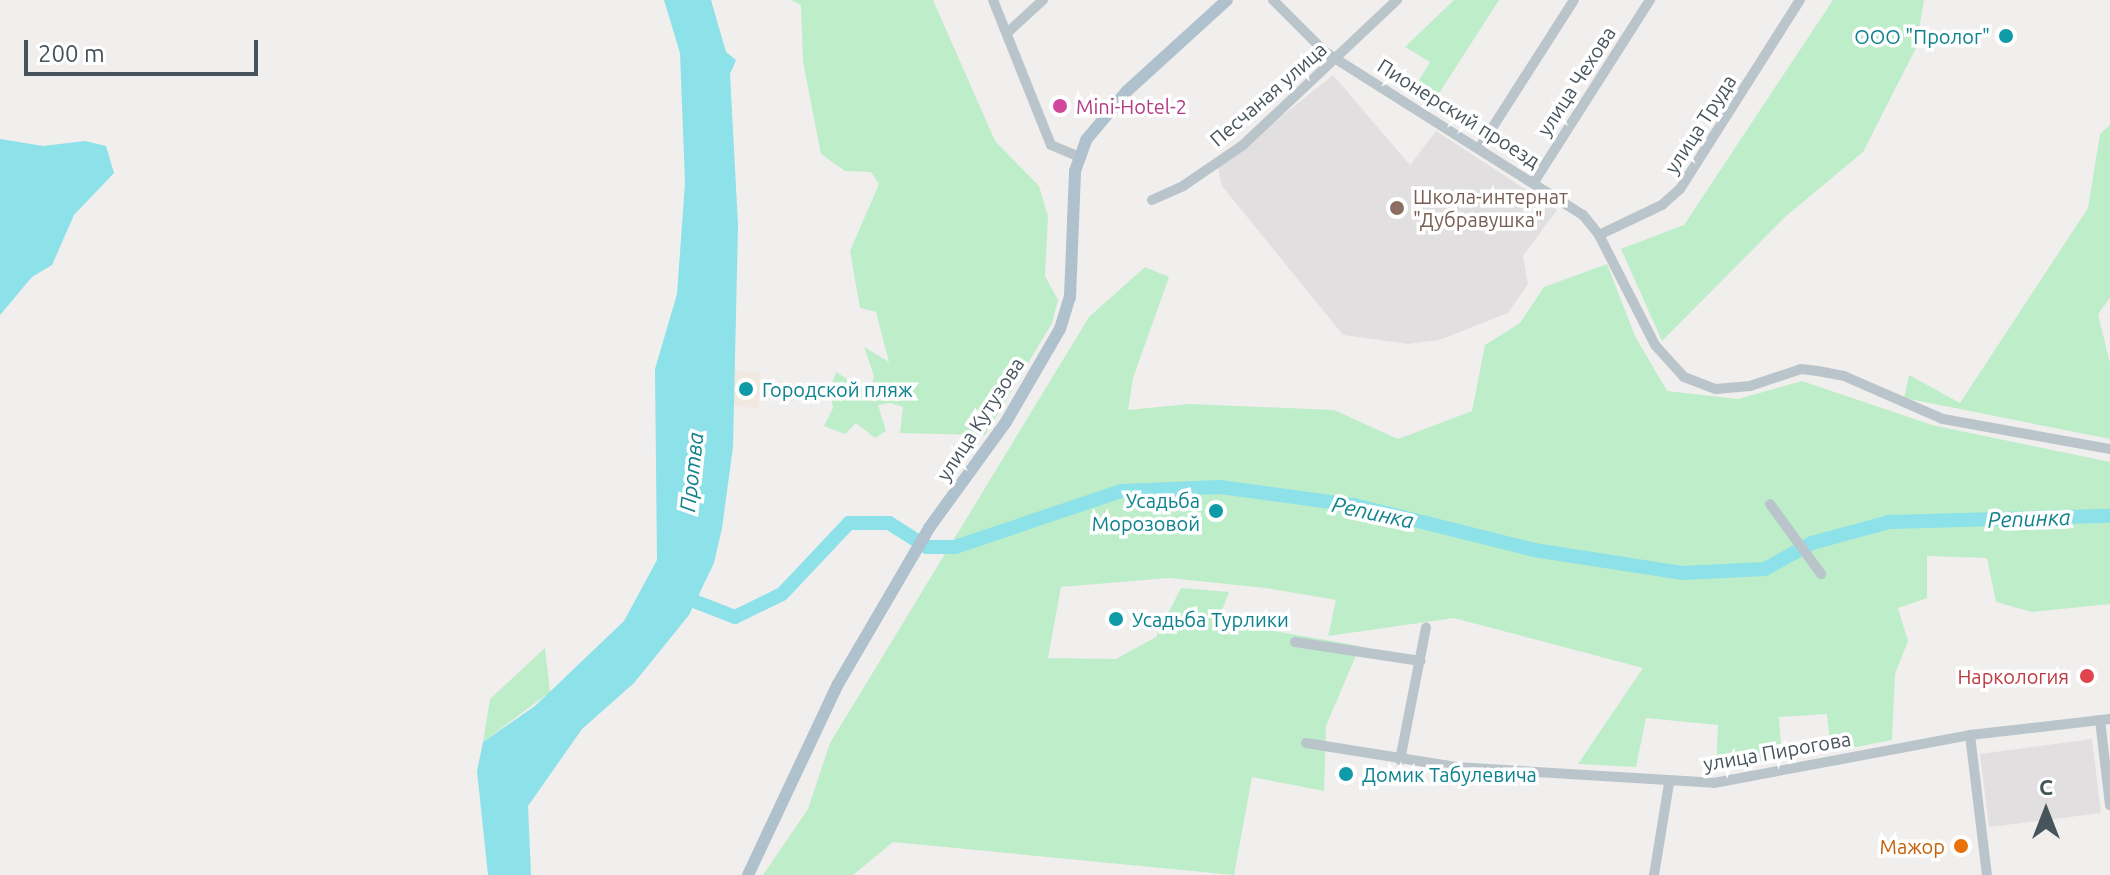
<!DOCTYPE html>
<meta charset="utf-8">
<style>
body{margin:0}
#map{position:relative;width:2110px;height:875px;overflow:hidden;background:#f1eeee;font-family:Ubuntu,sans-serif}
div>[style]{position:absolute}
.education>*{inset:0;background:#e2dfe0}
.green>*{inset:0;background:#beedca}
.sand>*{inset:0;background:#f1e9df}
.water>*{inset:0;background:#8de1e8}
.river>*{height:14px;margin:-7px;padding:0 7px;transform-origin:7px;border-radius:7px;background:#8de1e8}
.minor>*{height:10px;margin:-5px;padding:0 5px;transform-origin:5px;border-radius:5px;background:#bac5cb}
.major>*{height:12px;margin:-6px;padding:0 6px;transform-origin:6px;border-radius:6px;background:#afc1cc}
.dots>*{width:22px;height:22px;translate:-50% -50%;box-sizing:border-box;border:4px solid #fff;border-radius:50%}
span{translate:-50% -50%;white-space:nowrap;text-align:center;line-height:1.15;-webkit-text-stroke:7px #fff;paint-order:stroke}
.culture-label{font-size:20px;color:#0d838f}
.right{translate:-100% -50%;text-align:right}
.left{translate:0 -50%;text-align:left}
.street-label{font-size:20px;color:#47545b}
.hotel-label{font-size:20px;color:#b23c85}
.education-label{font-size:20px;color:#785e54}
.health-label{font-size:20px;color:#be3a42}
.food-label{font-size:20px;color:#c56008}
.water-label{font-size:22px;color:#12838d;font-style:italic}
.north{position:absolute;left:2006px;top:771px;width:80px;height:80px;-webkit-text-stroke:6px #fff;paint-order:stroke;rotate:0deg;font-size:22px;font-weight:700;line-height:32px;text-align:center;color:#47545b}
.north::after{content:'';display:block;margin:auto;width:28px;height:36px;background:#47545b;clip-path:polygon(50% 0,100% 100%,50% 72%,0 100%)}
.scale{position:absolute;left:24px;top:40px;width:234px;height:36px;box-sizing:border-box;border:4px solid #47545b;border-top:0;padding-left:10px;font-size:24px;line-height:28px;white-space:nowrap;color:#47545b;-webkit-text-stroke:6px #fff;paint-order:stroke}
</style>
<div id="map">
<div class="education">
<div style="clip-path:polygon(1333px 75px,1410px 165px,1436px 131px,1557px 210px,1523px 256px,1528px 284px,1508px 313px,1439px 340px,1408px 344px,1343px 335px,1222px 186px,1218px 168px)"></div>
<div style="clip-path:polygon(2092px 739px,2101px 813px,1989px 827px,1980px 754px)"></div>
</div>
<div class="green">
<div style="clip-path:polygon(791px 0,933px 0,995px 141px,1039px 186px,1048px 216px,1045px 276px,1058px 300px,1052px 323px,985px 435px,900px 433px,903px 407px,890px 403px,878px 405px,886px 431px,875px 438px,856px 423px,845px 434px,824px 426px,833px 408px,830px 390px,836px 372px,870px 394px,874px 376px,864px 347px,889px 362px,876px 312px,860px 308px,850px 251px,879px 184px,871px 172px,845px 171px,821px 154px,803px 62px,801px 5px)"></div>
<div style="clip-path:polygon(1454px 0,1499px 0,1434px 101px,1415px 87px,1430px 62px,1405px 47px)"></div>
<div style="clip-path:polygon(1833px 0,1924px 0,1916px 48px,1863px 152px,1785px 217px,1662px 341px,1621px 249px,1684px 225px)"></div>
<div style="clip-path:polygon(2110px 125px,2110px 298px,2098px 314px,2110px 363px,2110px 439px,1904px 398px,1909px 375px,1960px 403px,2088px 208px,2100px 134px)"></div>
<div style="clip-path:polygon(1607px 264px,1635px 336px,1667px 391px,1738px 399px,1802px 381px,1932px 425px,2110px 462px,2110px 604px,2032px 612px,1996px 602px,1987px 558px,1927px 556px,1927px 598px,1898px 608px,1908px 641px,1895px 674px,1892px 740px,1831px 752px,1827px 714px,1779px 717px,1782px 759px,1716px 770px,1718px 725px,1646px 718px,1636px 767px,1578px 764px,1643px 668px,1454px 618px,1328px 636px,1336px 600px,1266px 588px,1169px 578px,1061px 587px,1048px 658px,1116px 659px,1156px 637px,1181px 588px,1229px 592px,1218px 621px,1360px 646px,1326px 726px,1324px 791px,1252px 777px,1234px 875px,893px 842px,853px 875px,763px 875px,808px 809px,830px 743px,1089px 317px,1145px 267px,1169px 277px,1133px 378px,1128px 410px,1189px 404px,1334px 410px,1398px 439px,1472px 411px,1485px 345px,1520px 323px,1544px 287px)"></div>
<div style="clip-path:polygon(545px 648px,550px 692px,483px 742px,490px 699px)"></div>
</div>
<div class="sand">
<div style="clip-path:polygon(732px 370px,761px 373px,758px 408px,732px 406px)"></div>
</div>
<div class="water">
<div style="clip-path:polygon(664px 0,711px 0,726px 52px,736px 60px,730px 74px,738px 225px,733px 447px,722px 528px,714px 563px,689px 615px,634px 683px,582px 729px,528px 806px,531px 875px,488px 875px,477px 771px,483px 742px,535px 706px,624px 621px,657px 560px,655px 369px,677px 294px,685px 183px,680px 53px)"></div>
<div style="clip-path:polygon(0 139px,43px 146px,85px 141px,106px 146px,114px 173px,74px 215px,52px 265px,32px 277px,0 315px)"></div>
</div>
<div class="river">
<div style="left:681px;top:596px;width:58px;rotate:21.3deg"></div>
<div style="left:735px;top:617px;width:52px;rotate:-26.1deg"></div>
<div style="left:782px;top:594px;width:98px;rotate:-46.7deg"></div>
<div style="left:849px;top:523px;width:40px"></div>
<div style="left:889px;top:523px;width:45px;rotate:32.3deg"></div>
<div style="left:927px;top:547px;width:28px"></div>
<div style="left:955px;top:547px;width:175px;rotate:-18.6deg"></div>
<div style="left:1121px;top:491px;width:99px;rotate:-2.3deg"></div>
<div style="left:1220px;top:487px;width:135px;rotate:7.7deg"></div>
<div style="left:1354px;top:505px;width:186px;rotate:14deg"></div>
<div style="left:1534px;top:550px;width:151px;rotate:8.8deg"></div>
<div style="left:1683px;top:573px;width:82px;rotate:-2.8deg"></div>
<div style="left:1765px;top:569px;width:54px;rotate:-29deg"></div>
<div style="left:1812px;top:543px;width:80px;rotate:-15.3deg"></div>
<div style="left:1889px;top:522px;width:221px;rotate:-1.6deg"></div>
</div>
<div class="minor">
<div style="left:993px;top:0;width:156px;rotate:68.2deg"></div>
<div style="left:1051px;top:145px;width:30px;rotate:23deg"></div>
<div style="left:1273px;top:0;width:74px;rotate:45deg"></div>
<div style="left:1325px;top:52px;width:305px;rotate:32.3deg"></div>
<div style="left:1583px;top:215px;width:26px;rotate:51deg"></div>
<div style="left:1599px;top:235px;width:123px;rotate:63deg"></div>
<div style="left:1655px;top:345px;width:43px;rotate:47.8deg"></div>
<div style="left:1684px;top:377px;width:34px;rotate:21deg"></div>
<div style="left:1716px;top:389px;width:34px;rotate:-5deg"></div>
<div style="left:1750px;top:386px;width:54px;rotate:-18.4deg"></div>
<div style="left:1801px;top:369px;width:17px;rotate:7deg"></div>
<div style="left:1818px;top:371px;width:26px;rotate:11deg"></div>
<div style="left:1844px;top:376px;width:108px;rotate:23.5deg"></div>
<div style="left:1943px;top:419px;width:170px;rotate:10.2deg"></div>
<div style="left:1007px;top:33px;width:49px;rotate:-42.5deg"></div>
<div style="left:1480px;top:147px;width:174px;rotate:-57.4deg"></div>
<div style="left:1534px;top:182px;width:216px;rotate:-57.5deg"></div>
<div style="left:1152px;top:200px;width:34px;rotate:-24deg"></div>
<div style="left:1183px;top:186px;width:73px;rotate:-34.3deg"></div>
<div style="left:1243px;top:145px;width:212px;rotate:-43.3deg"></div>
<div style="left:1599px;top:235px;width:70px;rotate:-25.5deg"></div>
<div style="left:1662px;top:205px;width:24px;rotate:-42deg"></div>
<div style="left:1680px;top:189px;width:224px;rotate:-57.6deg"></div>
<div style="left:1770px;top:504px;width:87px;rotate:53.9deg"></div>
<div style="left:1295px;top:642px;width:127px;rotate:8.6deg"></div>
<div style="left:2100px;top:720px;width:86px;rotate:83.3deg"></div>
<div style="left:1970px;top:735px;width:141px;rotate:83.1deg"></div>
<div style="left:1306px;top:743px;width:152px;rotate:9.1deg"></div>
<div style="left:1456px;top:767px;width:258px;rotate:3.5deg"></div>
<div style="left:1714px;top:783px;width:260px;rotate:-10.6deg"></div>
<div style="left:1970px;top:735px;width:141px;rotate:-6.5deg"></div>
<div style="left:1400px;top:760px;width:135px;rotate:-78.9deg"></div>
<div style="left:1654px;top:875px;width:93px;rotate:-80.7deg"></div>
</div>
<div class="major">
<div style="left:748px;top:875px;width:211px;rotate:-64.8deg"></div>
<div style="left:838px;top:684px;width:181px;rotate:-59.7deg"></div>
<div style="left:929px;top:528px;width:131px;rotate:-54deg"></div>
<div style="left:1006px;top:422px;width:108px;rotate:-59.9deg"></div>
<div style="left:1060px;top:329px;width:34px;rotate:-73deg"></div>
<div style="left:1070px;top:297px;width:126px;rotate:-87.7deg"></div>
<div style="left:1075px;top:171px;width:33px;rotate:-70deg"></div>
<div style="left:1086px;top:140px;width:64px;rotate:-50.1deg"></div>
<div style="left:1127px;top:91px;width:135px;rotate:-42.3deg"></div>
</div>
<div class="dots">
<div style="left:2006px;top:36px;background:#0f9aa8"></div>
<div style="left:1060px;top:106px;background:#d1479c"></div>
<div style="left:1397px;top:208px;background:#8d6e63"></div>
<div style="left:746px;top:389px;background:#0f9aa8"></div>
<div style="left:1216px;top:511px;background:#0f9aa8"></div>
<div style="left:1116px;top:619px;background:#0f9aa8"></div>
<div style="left:2087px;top:676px;background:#e0444e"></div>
<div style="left:1346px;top:774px;background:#0f9aa8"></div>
<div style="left:1961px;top:846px;background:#e8710a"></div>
</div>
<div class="culture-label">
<span class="right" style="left:1990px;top:36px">ООО "Пролог"</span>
<span class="left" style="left:762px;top:389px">Городской пляж</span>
<span class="right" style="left:1200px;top:512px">Усадьба<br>Морозовой</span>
<span class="left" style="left:1132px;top:619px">Усадьба Турлики</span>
<span class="left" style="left:1362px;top:774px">Домик Табулевича</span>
</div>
<div class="street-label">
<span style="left:1576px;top:81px;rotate:-57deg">улица Чехова</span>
<span style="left:1268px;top:94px;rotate:-41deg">Песчаная улица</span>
<span style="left:1459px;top:113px;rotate:32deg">Пионерский проезд</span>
<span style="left:1700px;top:124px;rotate:-57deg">улица Труда</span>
<span style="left:980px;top:419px;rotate:-57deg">улица Кутузова</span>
<span style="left:1777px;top:751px;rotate:-10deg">улица Пирогова</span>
</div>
<div class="hotel-label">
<span class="left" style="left:1076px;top:106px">Mini-Hotel-2</span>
</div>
<div class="education-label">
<span class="left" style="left:1413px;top:208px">Школа-интернат<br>"Дубравушка"</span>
</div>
<div class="health-label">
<span class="right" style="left:2069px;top:676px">Наркология</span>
</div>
<div class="food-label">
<span class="right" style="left:1945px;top:846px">Мажор</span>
</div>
<div class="water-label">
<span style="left:691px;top:472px;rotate:-84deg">Протва</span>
<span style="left:1373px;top:512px;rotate:12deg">Репинка</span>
<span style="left:2029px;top:518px;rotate:-2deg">Репинка</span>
</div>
<div class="north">С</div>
<div class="scale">200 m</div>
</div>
